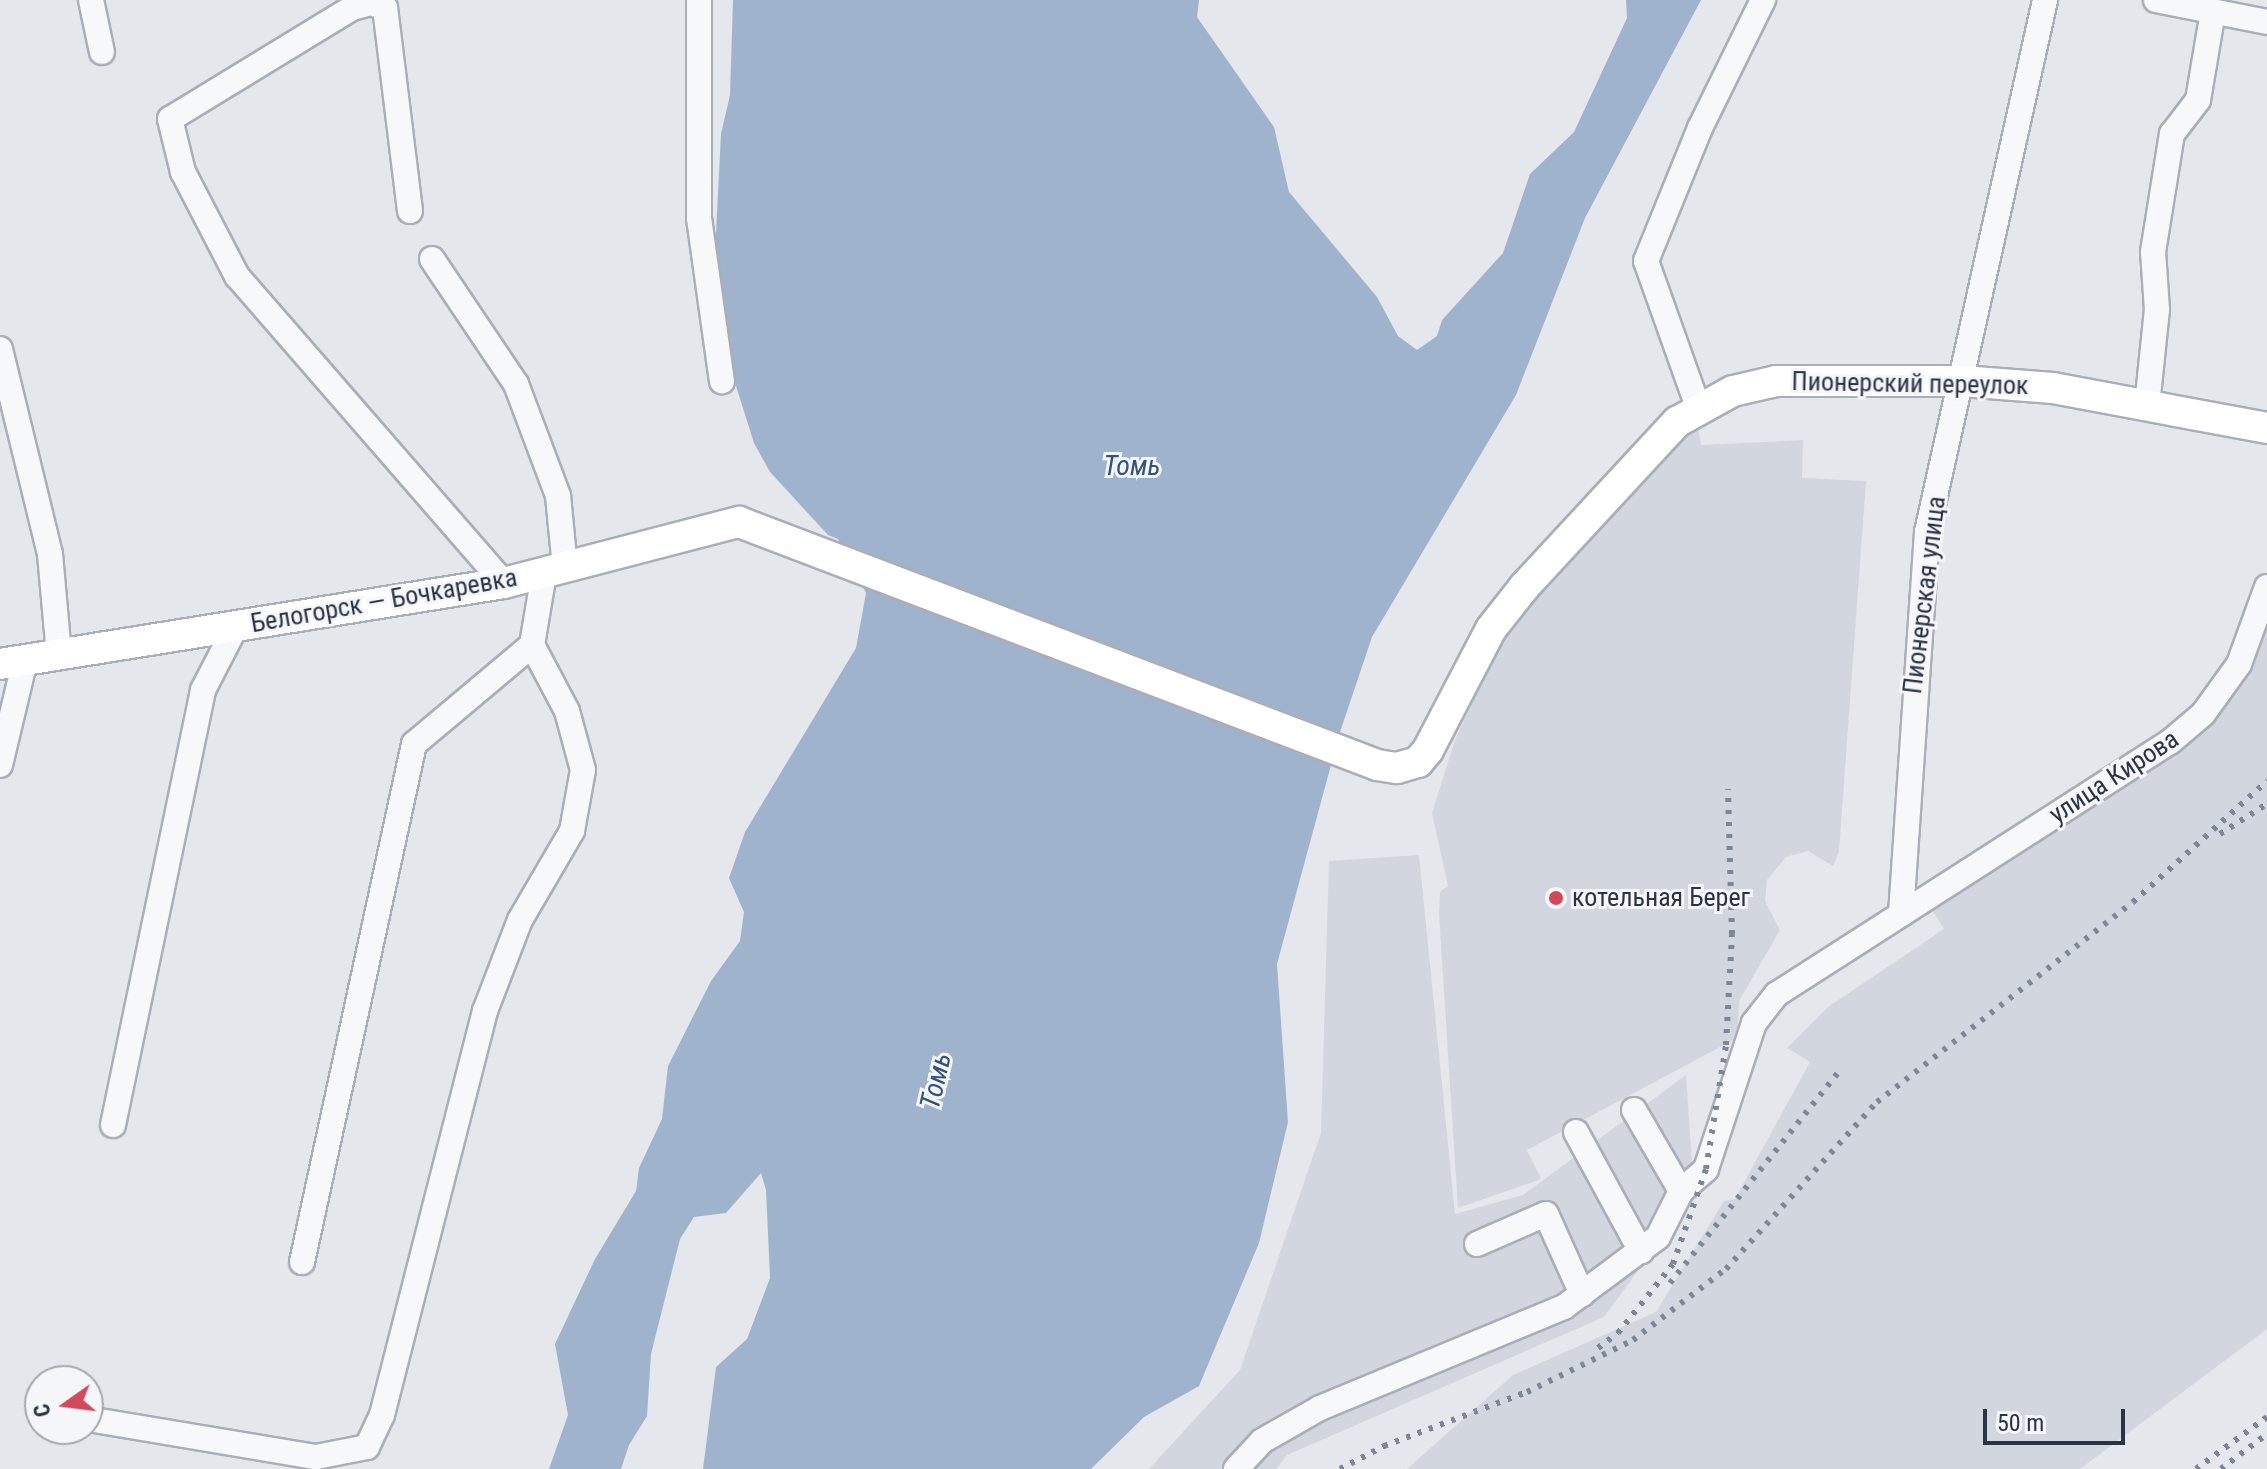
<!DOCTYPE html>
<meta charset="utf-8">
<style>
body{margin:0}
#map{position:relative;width:2267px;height:1469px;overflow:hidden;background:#e4e7ec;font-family:"Roboto Condensed",sans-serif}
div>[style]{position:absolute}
.built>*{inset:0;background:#d2d6de}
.water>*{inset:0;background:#9fb4cc}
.roads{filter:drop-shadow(2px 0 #a9aeb7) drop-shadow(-2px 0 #a9aeb7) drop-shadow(0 2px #a9aeb7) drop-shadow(0 -2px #a9aeb7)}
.minor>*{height:24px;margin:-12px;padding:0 12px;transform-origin:12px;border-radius:12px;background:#f7f8fa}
.major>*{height:30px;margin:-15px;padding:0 15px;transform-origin:15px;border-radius:15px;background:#fff}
.rail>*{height:6px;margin-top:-3px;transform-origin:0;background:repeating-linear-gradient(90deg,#7d8696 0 4px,transparent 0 12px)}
.dots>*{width:22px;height:22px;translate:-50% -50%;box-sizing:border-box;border:4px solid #f4f6f9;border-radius:50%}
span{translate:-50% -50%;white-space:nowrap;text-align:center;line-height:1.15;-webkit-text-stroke:6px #f4f6f9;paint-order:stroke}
.street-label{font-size:26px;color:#2b3445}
.poi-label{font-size:26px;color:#2b3445}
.left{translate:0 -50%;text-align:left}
.water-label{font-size:28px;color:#34527a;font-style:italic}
.north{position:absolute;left:24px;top:1365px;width:80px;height:80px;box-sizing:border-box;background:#f4f6f9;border:2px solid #a4a8b1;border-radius:50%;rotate:256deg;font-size:22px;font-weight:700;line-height:32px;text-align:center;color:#2b3445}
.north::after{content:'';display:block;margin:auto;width:28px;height:36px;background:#d1495b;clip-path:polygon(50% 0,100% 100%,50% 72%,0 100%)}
.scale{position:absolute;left:1983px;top:1409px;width:142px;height:36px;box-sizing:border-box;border:4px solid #2b3445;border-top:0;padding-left:10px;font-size:24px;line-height:28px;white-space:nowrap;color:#2b3445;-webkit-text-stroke:6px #f4f6f9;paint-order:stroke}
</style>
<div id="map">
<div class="built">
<div style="clip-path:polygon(1697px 420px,1701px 445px,1803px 440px,1802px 478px,1866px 481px,1839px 851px,1833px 866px,1808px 851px,1786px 857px,1767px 880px,1765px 901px,1780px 930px,1739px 1001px,1737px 1038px,1527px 1150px,1541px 1179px,1458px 1208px,1439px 914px,1440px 892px,1448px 886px,1432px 813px,1455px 740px,1507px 629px,1654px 457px)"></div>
<div style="clip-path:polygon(2267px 623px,2267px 1329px,2080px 1469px,1407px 1469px,1513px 1375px,1656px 1312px,1724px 1201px,1735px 1199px,1810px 1062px,1787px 1048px,1828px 1007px,1944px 929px,1931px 908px,2242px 678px)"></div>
<div style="clip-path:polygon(1419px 855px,1455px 1214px,1523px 1195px,1686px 1075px,1694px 1194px,1604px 1317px,1287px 1455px,1276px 1469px,1149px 1469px,1240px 1370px,1321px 1133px,1329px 861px)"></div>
</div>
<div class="water">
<div style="clip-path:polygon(733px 0,1199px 0,1197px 17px,1274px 127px,1289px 192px,1377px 297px,1398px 336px,1417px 350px,1437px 336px,1442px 320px,1503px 253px,1530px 174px,1574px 132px,1627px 18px,1626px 0,1701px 0,1585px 218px,1516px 395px,1372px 637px,1340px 732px,1277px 964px,1288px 1122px,1259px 1243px,1199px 1386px,1144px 1417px,1091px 1469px,703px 1469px,716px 1367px,747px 1339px,770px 1278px,766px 1190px,761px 1173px,726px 1213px,694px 1217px,680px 1239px,651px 1354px,647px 1416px,629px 1445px,621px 1469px,549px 1469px,568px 1415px,555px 1344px,595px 1259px,636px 1191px,639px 1168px,662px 1119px,668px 1066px,711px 981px,740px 941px,744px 912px,729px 878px,745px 832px,856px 648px,866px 593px,838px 539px,828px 535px,770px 472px,754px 443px,725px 351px,715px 252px,721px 134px,730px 95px)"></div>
</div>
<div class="roads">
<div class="minor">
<div style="left:91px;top:0;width:53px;rotate:78.1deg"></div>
<div style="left:699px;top:0;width:218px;rotate:90deg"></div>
<div style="left:699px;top:218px;width:165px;rotate:82deg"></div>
<div style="left:2156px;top:0;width:113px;rotate:11.2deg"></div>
<div style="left:410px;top:211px;width:205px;rotate:-97deg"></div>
<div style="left:385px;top:8px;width:15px;rotate:-160deg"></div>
<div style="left:371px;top:3px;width:20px;rotate:165deg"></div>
<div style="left:352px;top:8px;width:213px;rotate:148.6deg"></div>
<div style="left:170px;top:119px;width:55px;rotate:76.2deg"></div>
<div style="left:183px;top:172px;width:117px;rotate:62.6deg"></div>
<div style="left:237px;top:276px;width:407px;rotate:49deg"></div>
<div style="left:432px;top:259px;width:151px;rotate:56.1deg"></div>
<div style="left:516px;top:384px;width:120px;rotate:69.4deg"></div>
<div style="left:558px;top:496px;width:71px;rotate:84.4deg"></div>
<div style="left:0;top:349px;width:211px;rotate:76.3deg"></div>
<div style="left:50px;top:554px;width:100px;rotate:84.9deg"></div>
<div style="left:2147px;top:406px;width:97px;rotate:-84.1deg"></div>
<div style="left:2157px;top:310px;width:58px;rotate:-93.9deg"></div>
<div style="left:2153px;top:252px;width:120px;rotate:-80.9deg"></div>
<div style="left:2172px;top:134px;width:43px;rotate:-52.6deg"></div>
<div style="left:2198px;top:100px;width:90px;rotate:-80.4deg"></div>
<div style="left:1698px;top:407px;width:155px;rotate:-109.6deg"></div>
<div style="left:1646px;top:261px;width:144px;rotate:-67.9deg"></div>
<div style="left:1700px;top:128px;width:143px;rotate:-63.8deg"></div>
<div style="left:0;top:765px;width:108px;rotate:-76.6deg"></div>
<div style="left:1901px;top:914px;width:383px;rotate:-86.1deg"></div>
<div style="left:1927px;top:532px;width:545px;rotate:-77.49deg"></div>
<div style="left:1634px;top:1110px;width:94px;rotate:59.9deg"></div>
<div style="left:113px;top:1125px;width:444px;rotate:-78.3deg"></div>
<div style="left:203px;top:690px;width:72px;rotate:-62.7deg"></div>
<div style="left:1576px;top:1132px;width:136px;rotate:61.4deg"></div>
<div style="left:1477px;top:1244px;width:75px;rotate:-23.5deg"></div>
<div style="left:1546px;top:1214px;width:88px;rotate:65.8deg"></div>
<div style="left:302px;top:1262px;width:530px;rotate:-77.8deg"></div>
<div style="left:414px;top:744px;width:154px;rotate:-40deg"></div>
<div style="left:532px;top:645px;width:73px;rotate:-80.5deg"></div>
<div style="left:88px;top:1419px;width:231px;rotate:9.5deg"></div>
<div style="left:316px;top:1457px;width:52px;rotate:-11.1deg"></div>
<div style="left:367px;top:1447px;width:35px;rotate:-65deg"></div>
<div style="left:382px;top:1415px;width:417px;rotate:-75.7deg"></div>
<div style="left:485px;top:1011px;width:97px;rotate:-69deg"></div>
<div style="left:520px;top:920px;width:103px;rotate:-59.7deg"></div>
<div style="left:572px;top:831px;width:62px;rotate:-79.8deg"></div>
<div style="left:583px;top:770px;width:61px;rotate:-105.2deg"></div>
<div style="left:567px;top:711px;width:75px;rotate:-117.9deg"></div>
<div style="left:1236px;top:1469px;width:38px;rotate:-47deg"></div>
<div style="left:1262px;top:1441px;width:67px;rotate:-29.6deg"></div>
<div style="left:1320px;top:1408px;width:264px;rotate:-22.5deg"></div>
<div style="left:1564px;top:1307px;width:117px;rotate:-36.7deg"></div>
<div style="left:1658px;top:1237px;width:51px;rotate:-63.4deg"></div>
<div style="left:1681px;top:1191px;width:33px;rotate:-41deg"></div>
<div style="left:1706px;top:1169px;width:154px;rotate:-71.8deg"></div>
<div style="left:1754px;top:1023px;width:37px;rotate:-52deg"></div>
<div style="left:1777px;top:994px;width:467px;rotate:-32.7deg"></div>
<div style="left:2170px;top:742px;width:43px;rotate:-40.3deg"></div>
<div style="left:2203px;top:714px;width:62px;rotate:-54.2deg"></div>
<div style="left:2239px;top:664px;width:82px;rotate:-70deg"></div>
</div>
<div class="major">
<div style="left:0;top:664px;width:510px;rotate:-9.13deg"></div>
<div style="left:504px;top:583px;width:243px;rotate:-14.6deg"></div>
<div style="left:739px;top:522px;width:683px;rotate:20.85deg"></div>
<div style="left:1377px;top:765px;width:20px;rotate:9deg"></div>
<div style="left:1397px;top:768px;width:22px;rotate:-16deg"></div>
<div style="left:1418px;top:762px;width:16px;rotate:-50deg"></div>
<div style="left:1428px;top:750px;width:136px;rotate:-62.5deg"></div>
<div style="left:1491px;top:629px;width:55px;rotate:-51.7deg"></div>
<div style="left:1525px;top:586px;width:224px;rotate:-47.2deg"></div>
<div style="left:1677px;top:422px;width:64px;rotate:-29deg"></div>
<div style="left:1733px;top:391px;width:44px;rotate:-13.1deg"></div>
<div style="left:1776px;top:381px;width:186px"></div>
<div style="left:1962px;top:381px;width:91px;rotate:4.4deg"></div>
<div style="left:2053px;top:388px;width:218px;rotate:10.6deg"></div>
</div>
</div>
<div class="rail">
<div style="left:2220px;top:834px;width:56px;rotate:-32.6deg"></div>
<div style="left:1670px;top:1283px;width:268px;rotate:-51.4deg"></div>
<div style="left:1598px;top:1348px;width:25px;rotate:-37deg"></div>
<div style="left:1618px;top:1333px;width:88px;rotate:-51.4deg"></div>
<div style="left:1673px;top:1264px;width:101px;rotate:-70.8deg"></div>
<div style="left:1706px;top:1169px;width:126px;rotate:-80.8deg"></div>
<div style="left:1726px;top:1045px;width:111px;rotate:-86.9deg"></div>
<div style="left:1732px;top:934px;width:145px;rotate:-91.6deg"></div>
<div style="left:1340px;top:1469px;width:50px;rotate:-27.6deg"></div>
<div style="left:1384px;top:1446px;width:153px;rotate:-20.7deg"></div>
<div style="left:1527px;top:1392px;width:118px;rotate:-26.1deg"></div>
<div style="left:1633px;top:1340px;width:117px;rotate:-37.4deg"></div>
<div style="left:1726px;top:1269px;width:225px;rotate:-47.9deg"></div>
<div style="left:1877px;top:1102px;width:325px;rotate:-38deg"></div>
<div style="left:2133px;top:902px;width:181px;rotate:-42.1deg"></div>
<div style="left:2196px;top:1469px;width:88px;rotate:-36.2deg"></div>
<div style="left:2221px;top:1469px;width:58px;rotate:-37.3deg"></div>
</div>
<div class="dots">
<div style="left:1556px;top:898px;background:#d1495b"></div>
</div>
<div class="street-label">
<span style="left:1910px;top:384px;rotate:1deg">Пионерский переулок</span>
<span style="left:1925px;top:595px;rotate:-83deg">Пионерская улица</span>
<span style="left:384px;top:601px;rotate:-10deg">Белогорск — Бочкаревка</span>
<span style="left:2114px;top:777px;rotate:-33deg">улица Кирова</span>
</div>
<div class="poi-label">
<span class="left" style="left:1572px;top:898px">котельная Берег</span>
</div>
<div class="water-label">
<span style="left:1132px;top:466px">Томь</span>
<span style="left:936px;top:1081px;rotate:-77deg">Томь</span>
</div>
<div class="north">С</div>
<div class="scale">50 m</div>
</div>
